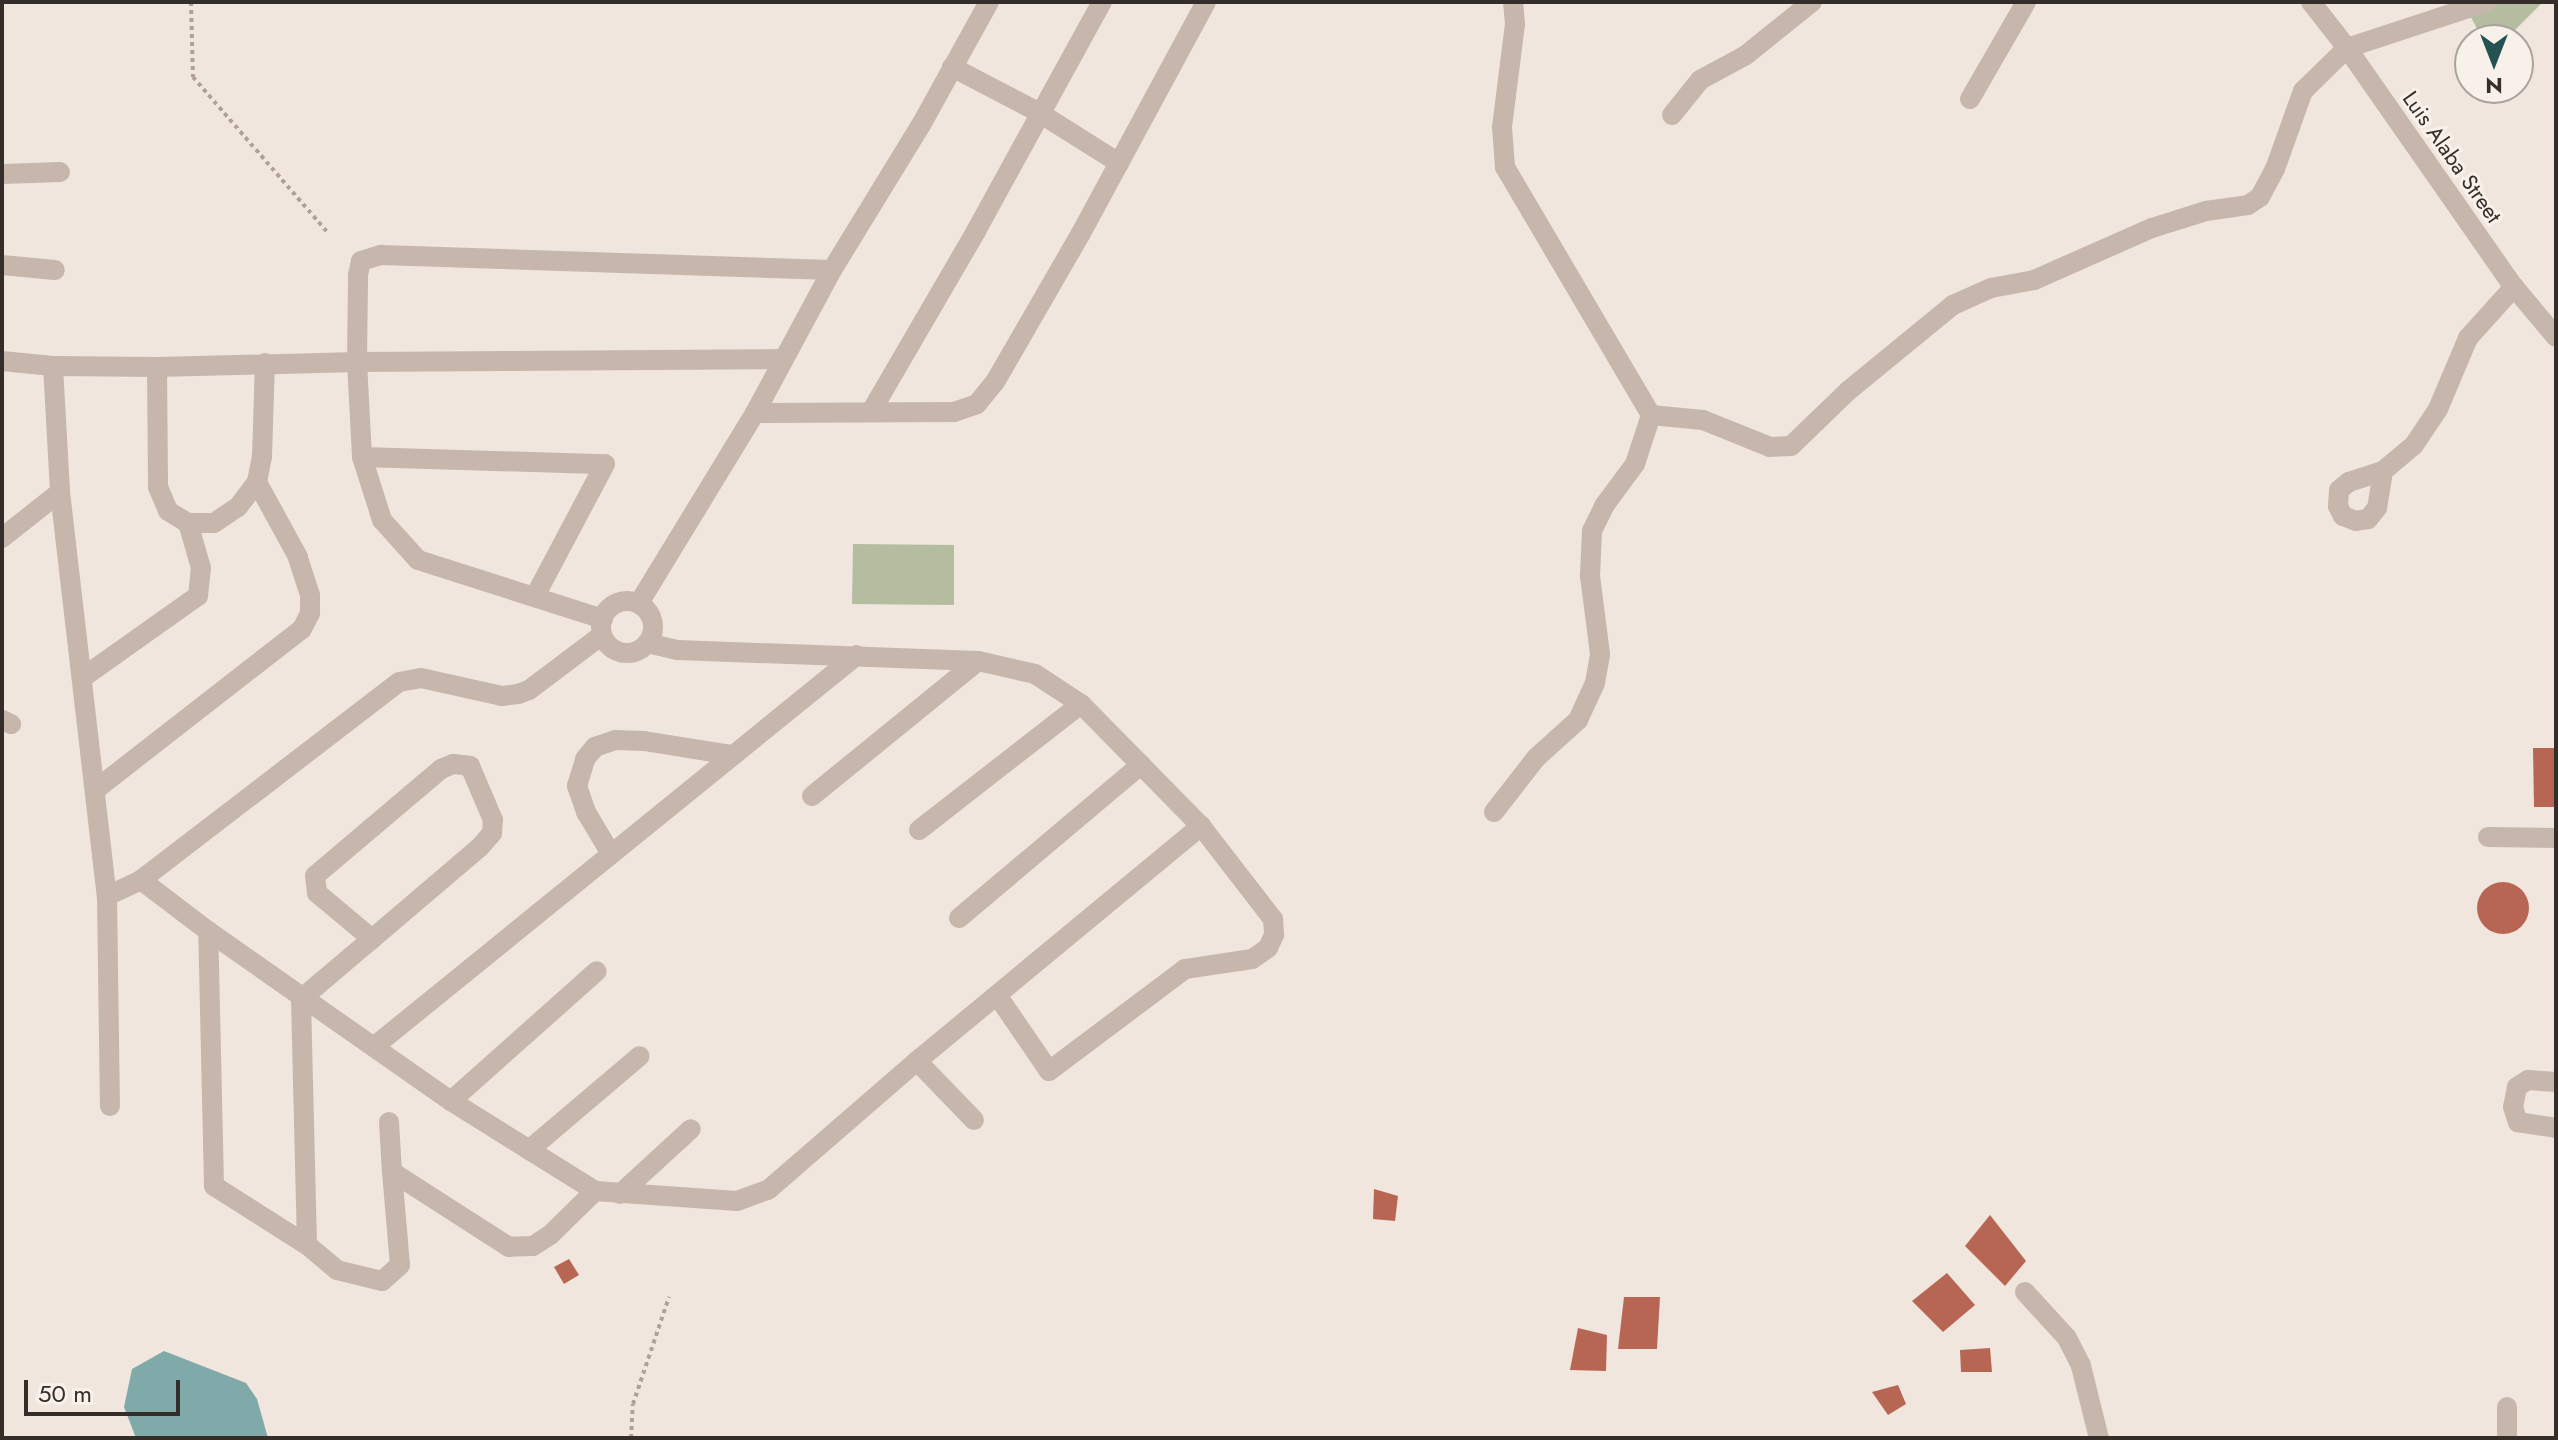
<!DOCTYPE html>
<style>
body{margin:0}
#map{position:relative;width:2558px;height:1440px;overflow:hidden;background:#f0e6de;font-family:Jost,sans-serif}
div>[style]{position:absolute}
.green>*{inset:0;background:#b5bda0}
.water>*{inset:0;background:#80aaa9}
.building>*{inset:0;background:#b86654}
.round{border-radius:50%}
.path>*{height:4px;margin-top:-2px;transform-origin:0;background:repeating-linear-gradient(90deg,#b2a096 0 4px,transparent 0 8px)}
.minor>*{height:20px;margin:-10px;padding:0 10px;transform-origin:10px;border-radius:10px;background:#c7b6ac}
.minor>.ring{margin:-10px;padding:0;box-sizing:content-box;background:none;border:20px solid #c7b6ac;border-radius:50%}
span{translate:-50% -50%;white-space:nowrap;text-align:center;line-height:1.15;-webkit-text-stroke:6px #f8f1ea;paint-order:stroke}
.street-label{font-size:22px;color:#352d2a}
.frame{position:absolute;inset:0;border:4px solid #352d2a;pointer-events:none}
.north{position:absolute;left:2454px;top:24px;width:80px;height:80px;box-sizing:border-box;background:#f8f1ea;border:2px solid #aaa39d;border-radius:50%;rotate:180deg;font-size:22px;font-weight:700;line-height:32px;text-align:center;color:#352d2a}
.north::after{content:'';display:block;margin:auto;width:28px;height:36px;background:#245252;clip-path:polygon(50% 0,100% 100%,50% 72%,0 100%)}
.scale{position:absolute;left:24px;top:1380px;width:156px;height:36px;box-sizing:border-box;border:4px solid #352d2a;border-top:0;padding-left:10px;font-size:24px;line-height:28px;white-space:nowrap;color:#352d2a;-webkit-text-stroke:6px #f8f1ea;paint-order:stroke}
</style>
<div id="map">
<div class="green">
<div style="clip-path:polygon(2463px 2px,2543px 2px,2505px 40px,2483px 40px)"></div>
<div style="clip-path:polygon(853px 544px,954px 545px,954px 605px,852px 604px)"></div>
</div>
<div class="water">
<div style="clip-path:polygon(164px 1351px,246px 1383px,257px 1399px,268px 1438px,136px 1438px,124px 1407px,132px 1369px)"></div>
</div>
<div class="building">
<div style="clip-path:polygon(2533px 748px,2556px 748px,2556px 807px,2534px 807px)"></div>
<div class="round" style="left:2477px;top:882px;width:52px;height:52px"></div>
<div style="clip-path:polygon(1374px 1189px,1398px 1196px,1395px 1221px,1373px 1219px)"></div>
<div style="clip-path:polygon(1990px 1215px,2026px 1261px,2005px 1286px,1965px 1246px)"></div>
<div style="clip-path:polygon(569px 1259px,579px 1275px,564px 1284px,554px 1267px)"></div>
<div style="clip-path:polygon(1947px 1273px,1975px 1305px,1943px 1332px,1912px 1301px)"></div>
<div style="clip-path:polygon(1624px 1297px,1660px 1297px,1657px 1349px,1618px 1349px)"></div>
<div style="clip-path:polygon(1578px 1328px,1607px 1335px,1606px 1371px,1570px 1370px)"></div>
<div style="clip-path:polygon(1990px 1348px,1992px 1372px,1961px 1372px,1960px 1350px)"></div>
<div style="clip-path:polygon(1898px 1385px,1906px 1404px,1888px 1415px,1872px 1392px)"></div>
</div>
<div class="path">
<div style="left:191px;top:2px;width:75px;rotate:88.5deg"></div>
<div style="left:193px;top:77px;width:206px;rotate:49.1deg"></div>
<div style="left:631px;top:1438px;width:34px;rotate:-87deg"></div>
<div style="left:633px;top:1404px;width:113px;rotate:-71.4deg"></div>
</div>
<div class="minor">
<div style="left:2311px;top:2px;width:58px;rotate:52deg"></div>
<div style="left:2347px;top:48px;width:292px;rotate:55.1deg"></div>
<div style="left:2514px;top:287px;width:65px;rotate:50deg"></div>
<div style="left:952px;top:67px;width:97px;rotate:27.6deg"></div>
<div style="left:1038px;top:112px;width:96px;rotate:32.2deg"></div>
<div style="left:1970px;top:99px;width:112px;rotate:-60deg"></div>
<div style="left:1672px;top:115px;width:45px;rotate:-51.3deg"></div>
<div style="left:1700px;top:80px;width:52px;rotate:-28.5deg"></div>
<div style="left:1746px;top:55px;width:85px;rotate:-38.8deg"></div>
<div style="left:2px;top:174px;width:58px;rotate:-2deg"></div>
<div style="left:2px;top:265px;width:53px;rotate:5.4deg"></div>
<div style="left:2px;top:361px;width:51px;rotate:5.6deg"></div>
<div style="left:53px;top:366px;width:104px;rotate:0.6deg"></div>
<div style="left:157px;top:367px;width:200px;rotate:-1.4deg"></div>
<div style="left:357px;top:362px;width:87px;rotate:-89.3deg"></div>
<div style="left:358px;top:275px;width:14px;rotate:-78deg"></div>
<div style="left:361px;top:261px;width:21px;rotate:-17deg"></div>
<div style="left:381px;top:255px;width:451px;rotate:1.9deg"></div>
<div style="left:53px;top:366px;width:126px;rotate:86.8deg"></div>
<div style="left:60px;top:492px;width:407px;rotate:83.4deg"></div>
<div style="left:107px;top:896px;width:210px;rotate:89.2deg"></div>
<div style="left:157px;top:367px;width:120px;rotate:89.5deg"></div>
<div style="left:158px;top:487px;width:26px;rotate:67deg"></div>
<div style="left:168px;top:511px;width:23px;rotate:31deg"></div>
<div style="left:188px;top:523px;width:26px"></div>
<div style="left:214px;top:523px;width:29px;rotate:-34deg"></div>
<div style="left:238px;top:507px;width:31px;rotate:-53deg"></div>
<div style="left:257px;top:482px;width:25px;rotate:-79deg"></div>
<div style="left:262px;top:457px;width:94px;rotate:-88.2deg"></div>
<div style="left:872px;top:410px;width:207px;rotate:-59.8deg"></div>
<div style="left:976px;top:231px;width:261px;rotate:-61.2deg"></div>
<div style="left:755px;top:413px;width:199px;rotate:-0.3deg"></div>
<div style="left:954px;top:412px;width:24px;rotate:-19deg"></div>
<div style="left:977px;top:404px;width:28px;rotate:-51deg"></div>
<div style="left:995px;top:382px;width:170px;rotate:-60deg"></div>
<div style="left:1080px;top:235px;width:265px;rotate:-61.6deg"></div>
<div style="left:1651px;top:415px;width:52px;rotate:5.5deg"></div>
<div style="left:1703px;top:420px;width:72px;rotate:21.9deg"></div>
<div style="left:1770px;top:447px;width:21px;rotate:-3deg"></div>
<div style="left:1791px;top:446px;width:79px;rotate:-44deg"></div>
<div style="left:1848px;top:391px;width:136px;rotate:-39.3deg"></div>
<div style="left:1953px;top:305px;width:42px;rotate:-24.1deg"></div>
<div style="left:1991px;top:288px;width:44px;rotate:-10.5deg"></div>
<div style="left:2034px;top:280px;width:129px;rotate:-23.8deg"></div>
<div style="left:2152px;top:228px;width:57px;rotate:-17.5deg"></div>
<div style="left:2206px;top:211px;width:42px;rotate:-8.1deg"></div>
<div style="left:2248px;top:205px;width:14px;rotate:-34deg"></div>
<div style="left:2260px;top:197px;width:32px;rotate:-62deg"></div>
<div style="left:2275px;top:169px;width:83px;rotate:-70.3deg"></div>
<div style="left:2303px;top:91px;width:62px;rotate:-44.3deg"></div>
<div style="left:2347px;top:48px;width:147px;rotate:-18.2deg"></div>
<div style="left:362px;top:457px;width:243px;rotate:1.7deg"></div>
<div style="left:605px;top:464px;width:149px;rotate:117.9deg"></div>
<div style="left:2383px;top:471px;width:37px;rotate:99deg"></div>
<div style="left:2377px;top:508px;width:14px;rotate:129deg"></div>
<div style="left:2368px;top:519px;width:12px;rotate:171deg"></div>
<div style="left:2356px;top:521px;width:14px;rotate:-159deg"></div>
<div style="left:2343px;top:516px;width:11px;rotate:-117deg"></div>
<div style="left:2338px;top:506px;width:16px;rotate:-86deg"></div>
<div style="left:2339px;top:490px;width:13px;rotate:-39deg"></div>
<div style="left:2349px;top:482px;width:36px;rotate:-18deg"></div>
<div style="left:2383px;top:471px;width:40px;rotate:-40deg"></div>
<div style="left:2414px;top:445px;width:43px;rotate:-56.3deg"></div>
<div style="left:2438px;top:409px;width:77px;rotate:-67.1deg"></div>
<div style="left:2468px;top:338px;width:69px;rotate:-48deg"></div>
<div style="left:2px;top:538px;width:74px;rotate:-38.4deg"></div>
<div class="ring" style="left:601px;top:601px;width:32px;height:32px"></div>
<div style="left:639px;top:603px;width:223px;rotate:-58.6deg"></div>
<div style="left:755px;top:413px;width:162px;rotate:-61.7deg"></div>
<div style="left:832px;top:270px;width:170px;rotate:-58.5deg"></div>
<div style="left:921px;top:125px;width:141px;rotate:-61.1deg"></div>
<div style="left:603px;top:619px;width:194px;rotate:-162.3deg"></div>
<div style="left:418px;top:560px;width:54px;rotate:-132deg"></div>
<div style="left:382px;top:520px;width:66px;rotate:-107.6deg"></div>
<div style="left:362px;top:457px;width:95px;rotate:-93deg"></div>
<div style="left:357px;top:362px;width:425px;rotate:-0.4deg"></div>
<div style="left:647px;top:643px;width:31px;rotate:13deg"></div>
<div style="left:677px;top:650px;width:301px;rotate:2.1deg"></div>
<div style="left:978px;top:661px;width:58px;rotate:12.8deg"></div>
<div style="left:1035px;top:674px;width:55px;rotate:33.1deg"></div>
<div style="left:1081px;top:704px;width:171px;rotate:45.5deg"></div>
<div style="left:1201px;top:826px;width:118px;rotate:52.3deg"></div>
<div style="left:1273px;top:919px;width:16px;rotate:86deg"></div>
<div style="left:1274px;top:935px;width:14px;rotate:115deg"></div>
<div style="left:1268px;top:948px;width:19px;rotate:145deg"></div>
<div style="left:1252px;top:959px;width:68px;rotate:171.5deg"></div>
<div style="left:1185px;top:969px;width:170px;rotate:143.1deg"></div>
<div style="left:1049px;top:1071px;width:92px;rotate:-124.4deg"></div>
<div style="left:82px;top:678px;width:142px;rotate:-35.3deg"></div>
<div style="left:198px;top:596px;width:28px;rotate:-84deg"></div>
<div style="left:201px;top:568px;width:47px;rotate:-106.1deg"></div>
<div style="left:2px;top:720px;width:10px;rotate:24deg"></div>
<div style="left:95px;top:790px;width:262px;rotate:-37.9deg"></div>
<div style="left:302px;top:629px;width:18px;rotate:-63deg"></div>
<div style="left:310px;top:613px;width:18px;rotate:-90deg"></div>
<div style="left:310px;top:595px;width:40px;rotate:-108deg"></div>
<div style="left:298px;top:557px;width:85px;rotate:-118.7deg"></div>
<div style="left:812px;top:796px;width:214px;rotate:-39.1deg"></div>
<div style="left:1494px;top:812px;width:68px;rotate:-52.1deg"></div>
<div style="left:1536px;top:758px;width:57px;rotate:-42.1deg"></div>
<div style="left:1578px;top:720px;width:41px;rotate:-65.3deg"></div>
<div style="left:1595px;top:683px;width:29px;rotate:-80deg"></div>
<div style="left:1600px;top:654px;width:79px;rotate:-97.3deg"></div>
<div style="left:1590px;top:576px;width:45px;rotate:-87.5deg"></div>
<div style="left:1592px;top:531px;width:28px;rotate:-64deg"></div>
<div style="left:1604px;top:506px;width:52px;rotate:-53.6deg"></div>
<div style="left:1635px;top:464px;width:52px;rotate:-71.9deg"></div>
<div style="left:1651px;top:415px;width:288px;rotate:-120.5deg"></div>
<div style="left:1505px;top:167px;width:40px;rotate:-94.3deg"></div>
<div style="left:1502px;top:127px;width:104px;rotate:-82.8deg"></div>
<div style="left:1515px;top:24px;width:22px;rotate:-95deg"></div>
<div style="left:919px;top:830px;width:205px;rotate:-37.9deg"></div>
<div style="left:2488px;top:837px;width:68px;rotate:0.8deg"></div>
<div style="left:611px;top:854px;width:49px;rotate:-120.8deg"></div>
<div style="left:586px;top:812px;width:28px;rotate:-109deg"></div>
<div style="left:577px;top:786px;width:28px;rotate:-73deg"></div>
<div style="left:585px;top:759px;width:16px;rotate:-50deg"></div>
<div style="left:595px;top:747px;width:21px;rotate:-19deg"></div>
<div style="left:615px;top:740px;width:29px;rotate:2deg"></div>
<div style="left:644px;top:741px;width:88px;rotate:9.1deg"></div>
<div style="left:141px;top:880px;width:84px;rotate:37.3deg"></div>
<div style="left:107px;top:896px;width:38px;rotate:-25deg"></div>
<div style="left:141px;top:880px;width:325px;rotate:-37.5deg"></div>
<div style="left:399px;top:682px;width:22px;rotate:-10deg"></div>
<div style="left:421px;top:678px;width:83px;rotate:12.5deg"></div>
<div style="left:502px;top:696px;width:16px;rotate:-7deg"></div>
<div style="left:518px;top:694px;width:12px;rotate:-20deg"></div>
<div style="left:529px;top:690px;width:91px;rotate:-37deg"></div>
<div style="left:959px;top:918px;width:238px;rotate:-40.1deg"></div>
<div style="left:376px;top:1045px;width:619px;rotate:-39.04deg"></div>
<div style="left:917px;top:1061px;width:82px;rotate:46deg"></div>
<div style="left:2556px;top:1082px;width:28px;rotate:-176deg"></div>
<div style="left:2528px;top:1080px;width:13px;rotate:148deg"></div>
<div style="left:2517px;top:1087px;width:20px;rotate:101deg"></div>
<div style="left:2513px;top:1107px;width:16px;rotate:72deg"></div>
<div style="left:2518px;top:1122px;width:38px;rotate:9deg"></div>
<div style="left:451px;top:1101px;width:195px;rotate:-41.7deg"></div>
<div style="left:389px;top:1122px;width:50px;rotate:86.6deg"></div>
<div style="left:529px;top:1150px;width:145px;rotate:-40.3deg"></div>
<div style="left:595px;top:1191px;width:63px;rotate:135.6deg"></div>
<div style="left:550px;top:1235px;width:20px;rotate:147deg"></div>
<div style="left:533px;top:1246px;width:24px;rotate:178deg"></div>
<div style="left:509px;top:1247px;width:139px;rotate:-147.3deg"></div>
<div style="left:392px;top:1172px;width:93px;rotate:85.1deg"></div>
<div style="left:400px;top:1265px;width:24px;rotate:138deg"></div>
<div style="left:382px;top:1281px;width:46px;rotate:-166.3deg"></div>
<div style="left:337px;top:1270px;width:39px;rotate:-140deg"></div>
<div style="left:307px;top:1245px;width:110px;rotate:-147.6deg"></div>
<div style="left:214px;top:1186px;width:255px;rotate:-91.3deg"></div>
<div style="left:208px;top:931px;width:297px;rotate:35deg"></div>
<div style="left:451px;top:1101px;width:170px;rotate:32deg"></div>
<div style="left:595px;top:1191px;width:142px;rotate:4deg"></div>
<div style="left:737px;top:1201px;width:33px;rotate:-20deg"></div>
<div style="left:768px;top:1190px;width:197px;rotate:-40.9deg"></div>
<div style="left:917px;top:1061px;width:369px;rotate:-39.6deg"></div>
<div style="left:620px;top:1194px;width:96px;rotate:-42.5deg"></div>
<div style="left:307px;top:1245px;width:246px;rotate:-91.4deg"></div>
<div style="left:301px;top:999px;width:93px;rotate:-40.2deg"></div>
<div style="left:372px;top:939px;width:142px;rotate:-40.4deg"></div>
<div style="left:480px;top:847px;width:18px;rotate:-49deg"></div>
<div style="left:492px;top:833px;width:13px;rotate:-86deg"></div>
<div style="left:493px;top:820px;width:59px;rotate:-113.1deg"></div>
<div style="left:470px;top:766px;width:17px;rotate:-173deg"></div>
<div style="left:453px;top:764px;width:13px;rotate:157deg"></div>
<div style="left:441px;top:769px;width:165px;rotate:139.7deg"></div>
<div style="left:315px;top:876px;width:17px;rotate:83deg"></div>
<div style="left:317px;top:893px;width:72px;rotate:39.9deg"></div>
<div style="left:2025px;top:1292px;width:62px;rotate:47.6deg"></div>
<div style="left:2067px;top:1338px;width:31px;rotate:63deg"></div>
<div style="left:2081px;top:1366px;width:74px;rotate:76deg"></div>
<div style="left:2507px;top:1407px;width:31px;rotate:90deg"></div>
</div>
<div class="street-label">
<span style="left:2452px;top:157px;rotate:55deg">Luis Alaba Street</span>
</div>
<div class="frame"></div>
<div class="north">N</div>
<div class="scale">50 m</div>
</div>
